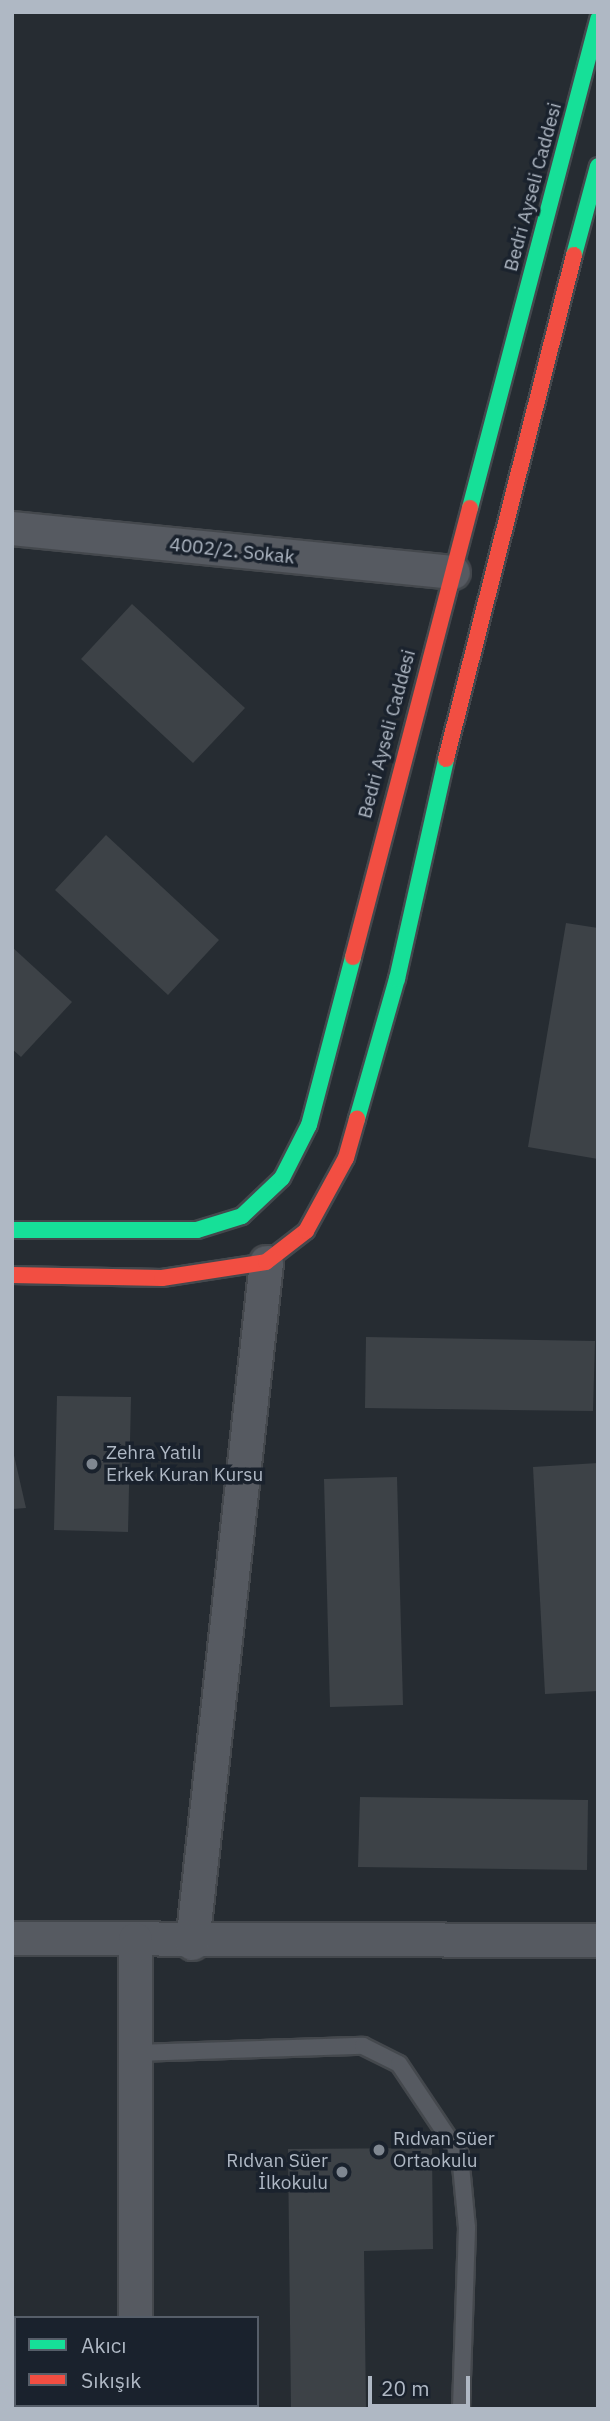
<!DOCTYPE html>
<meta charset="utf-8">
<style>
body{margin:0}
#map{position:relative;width:610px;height:2421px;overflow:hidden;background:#262c32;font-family:"IBM Plex Sans",sans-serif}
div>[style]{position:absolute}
.building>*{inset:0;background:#3d4247}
.roads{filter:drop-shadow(2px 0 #44484d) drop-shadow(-2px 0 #44484d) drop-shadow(0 2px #44484d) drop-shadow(0 -2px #44484d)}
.lane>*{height:16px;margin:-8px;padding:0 8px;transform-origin:8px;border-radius:8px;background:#565a61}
.street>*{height:33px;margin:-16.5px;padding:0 16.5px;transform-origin:16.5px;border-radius:16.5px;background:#565a61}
.fast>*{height:16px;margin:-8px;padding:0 8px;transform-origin:8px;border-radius:8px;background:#16e098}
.jam>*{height:16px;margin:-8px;padding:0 8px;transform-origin:8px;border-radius:8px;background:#f24e42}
.dots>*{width:19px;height:19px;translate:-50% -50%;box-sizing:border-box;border:4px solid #1a222d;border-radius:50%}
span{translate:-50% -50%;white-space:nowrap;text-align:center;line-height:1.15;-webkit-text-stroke:7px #1a222d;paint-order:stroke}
.street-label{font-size:19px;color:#afb8c4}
.poi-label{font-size:19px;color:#afb8c4}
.left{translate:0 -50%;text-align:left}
.right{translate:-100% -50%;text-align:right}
.frame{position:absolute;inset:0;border:14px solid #afb8c4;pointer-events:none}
.legend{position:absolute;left:14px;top:2316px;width:245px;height:91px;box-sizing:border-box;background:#1a222d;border:2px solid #565e69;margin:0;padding:9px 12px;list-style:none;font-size:21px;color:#afb8c4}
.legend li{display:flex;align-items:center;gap:14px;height:35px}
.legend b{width:35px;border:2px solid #565e69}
.scale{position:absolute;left:368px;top:2376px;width:102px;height:32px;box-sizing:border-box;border:4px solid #afb8c4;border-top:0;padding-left:9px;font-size:21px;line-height:24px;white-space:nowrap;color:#afb8c4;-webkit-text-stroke:5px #1a222d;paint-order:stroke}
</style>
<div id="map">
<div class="building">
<div style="clip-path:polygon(132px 604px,245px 708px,193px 763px,81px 659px)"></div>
<div style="clip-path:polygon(106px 835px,219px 940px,168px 995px,55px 890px)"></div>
<div style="clip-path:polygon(566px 923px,598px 928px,598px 1159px,528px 1147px)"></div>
<div style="clip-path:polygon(12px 947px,72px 1002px,21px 1057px,12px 1049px)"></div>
<div style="clip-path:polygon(366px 1337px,595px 1341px,593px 1411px,365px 1408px)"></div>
<div style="clip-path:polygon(57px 1396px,131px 1397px,128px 1532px,54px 1530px)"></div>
<div style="clip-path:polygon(12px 1451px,13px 1451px,26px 1508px,12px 1509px)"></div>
<div style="clip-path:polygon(598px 1463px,598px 1691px,545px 1694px,533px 1467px)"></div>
<div style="clip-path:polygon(397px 1477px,403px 1705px,330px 1707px,324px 1479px)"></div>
<div style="clip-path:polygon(360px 1797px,588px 1800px,587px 1870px,358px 1867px)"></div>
<div style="clip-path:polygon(432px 2148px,433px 2249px,364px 2251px,366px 2409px,291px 2409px,288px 2149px)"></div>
<div style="clip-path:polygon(394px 2406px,413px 2406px,413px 2409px,394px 2409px)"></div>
</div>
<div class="roads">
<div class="lane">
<div style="left:135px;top:2053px;width:228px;rotate:-1.8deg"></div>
<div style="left:363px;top:2046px;width:40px;rotate:26.6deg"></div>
<div style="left:399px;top:2064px;width:110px;rotate:56.2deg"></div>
<div style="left:460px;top:2155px;width:73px;rotate:84.5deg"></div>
<div style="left:467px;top:2228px;width:181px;rotate:91.9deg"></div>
</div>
<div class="street">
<div style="left:12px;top:528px;width:443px;rotate:5.7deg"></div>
<div style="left:12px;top:1938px;width:586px;rotate:0.2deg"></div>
<div style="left:192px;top:1943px;width:685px;rotate:-83.8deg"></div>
<div style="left:135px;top:2318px;width:379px;rotate:-90deg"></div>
<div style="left:135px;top:2409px;width:4px;rotate:-90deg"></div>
</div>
<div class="fast">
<div style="left:574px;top:255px;width:92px;rotate:-74.9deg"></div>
<div style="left:470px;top:508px;width:505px;rotate:-75.3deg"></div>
<div style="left:357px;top:1119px;width:146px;rotate:-74.1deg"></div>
<div style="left:397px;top:979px;width:225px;rotate:-77.4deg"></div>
<div style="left:12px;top:1230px;width:185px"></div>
<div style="left:197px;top:1230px;width:47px;rotate:-17.3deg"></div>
<div style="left:242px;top:1216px;width:55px;rotate:-43.5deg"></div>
<div style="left:282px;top:1178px;width:59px;rotate:-63deg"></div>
<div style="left:309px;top:1125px;width:174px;rotate:-75.3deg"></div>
</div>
<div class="jam">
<div style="left:446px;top:759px;width:520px;rotate:-75.75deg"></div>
<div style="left:353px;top:957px;width:464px;rotate:-75.4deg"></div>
<div style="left:12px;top:1275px;width:150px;rotate:1.1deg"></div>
<div style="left:162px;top:1278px;width:105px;rotate:-8.7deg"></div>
<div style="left:266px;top:1262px;width:51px;rotate:-37.8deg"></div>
<div style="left:306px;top:1231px;width:83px;rotate:-61.3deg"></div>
<div style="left:346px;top:1158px;width:41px;rotate:-74.2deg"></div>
</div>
</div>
<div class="dots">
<div style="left:92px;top:1464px;background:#7f8791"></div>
<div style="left:379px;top:2150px;background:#7f8791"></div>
<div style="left:342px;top:2172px;background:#7f8791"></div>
</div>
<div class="street-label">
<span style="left:533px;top:187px;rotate:-75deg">Bedri Ayseli Caddesi</span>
<span style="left:232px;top:551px;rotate:6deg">4002/2. Sokak</span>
<span style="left:387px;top:734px;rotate:-75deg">Bedri Ayseli Caddesi</span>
</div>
<div class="poi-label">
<span class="left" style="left:106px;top:1464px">Zehra Yatılı<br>Erkek Kuran Kursu</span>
<span class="left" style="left:393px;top:2150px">Rıdvan Süer<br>Ortaokulu</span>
<span class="right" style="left:328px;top:2172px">Rıdvan Süer<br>İlkokulu</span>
</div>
<div class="frame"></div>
<ul class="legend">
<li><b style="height:9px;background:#16e098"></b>Akıcı</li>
<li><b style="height:9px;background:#f24e42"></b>Sıkışık</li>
</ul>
<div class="scale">20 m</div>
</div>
